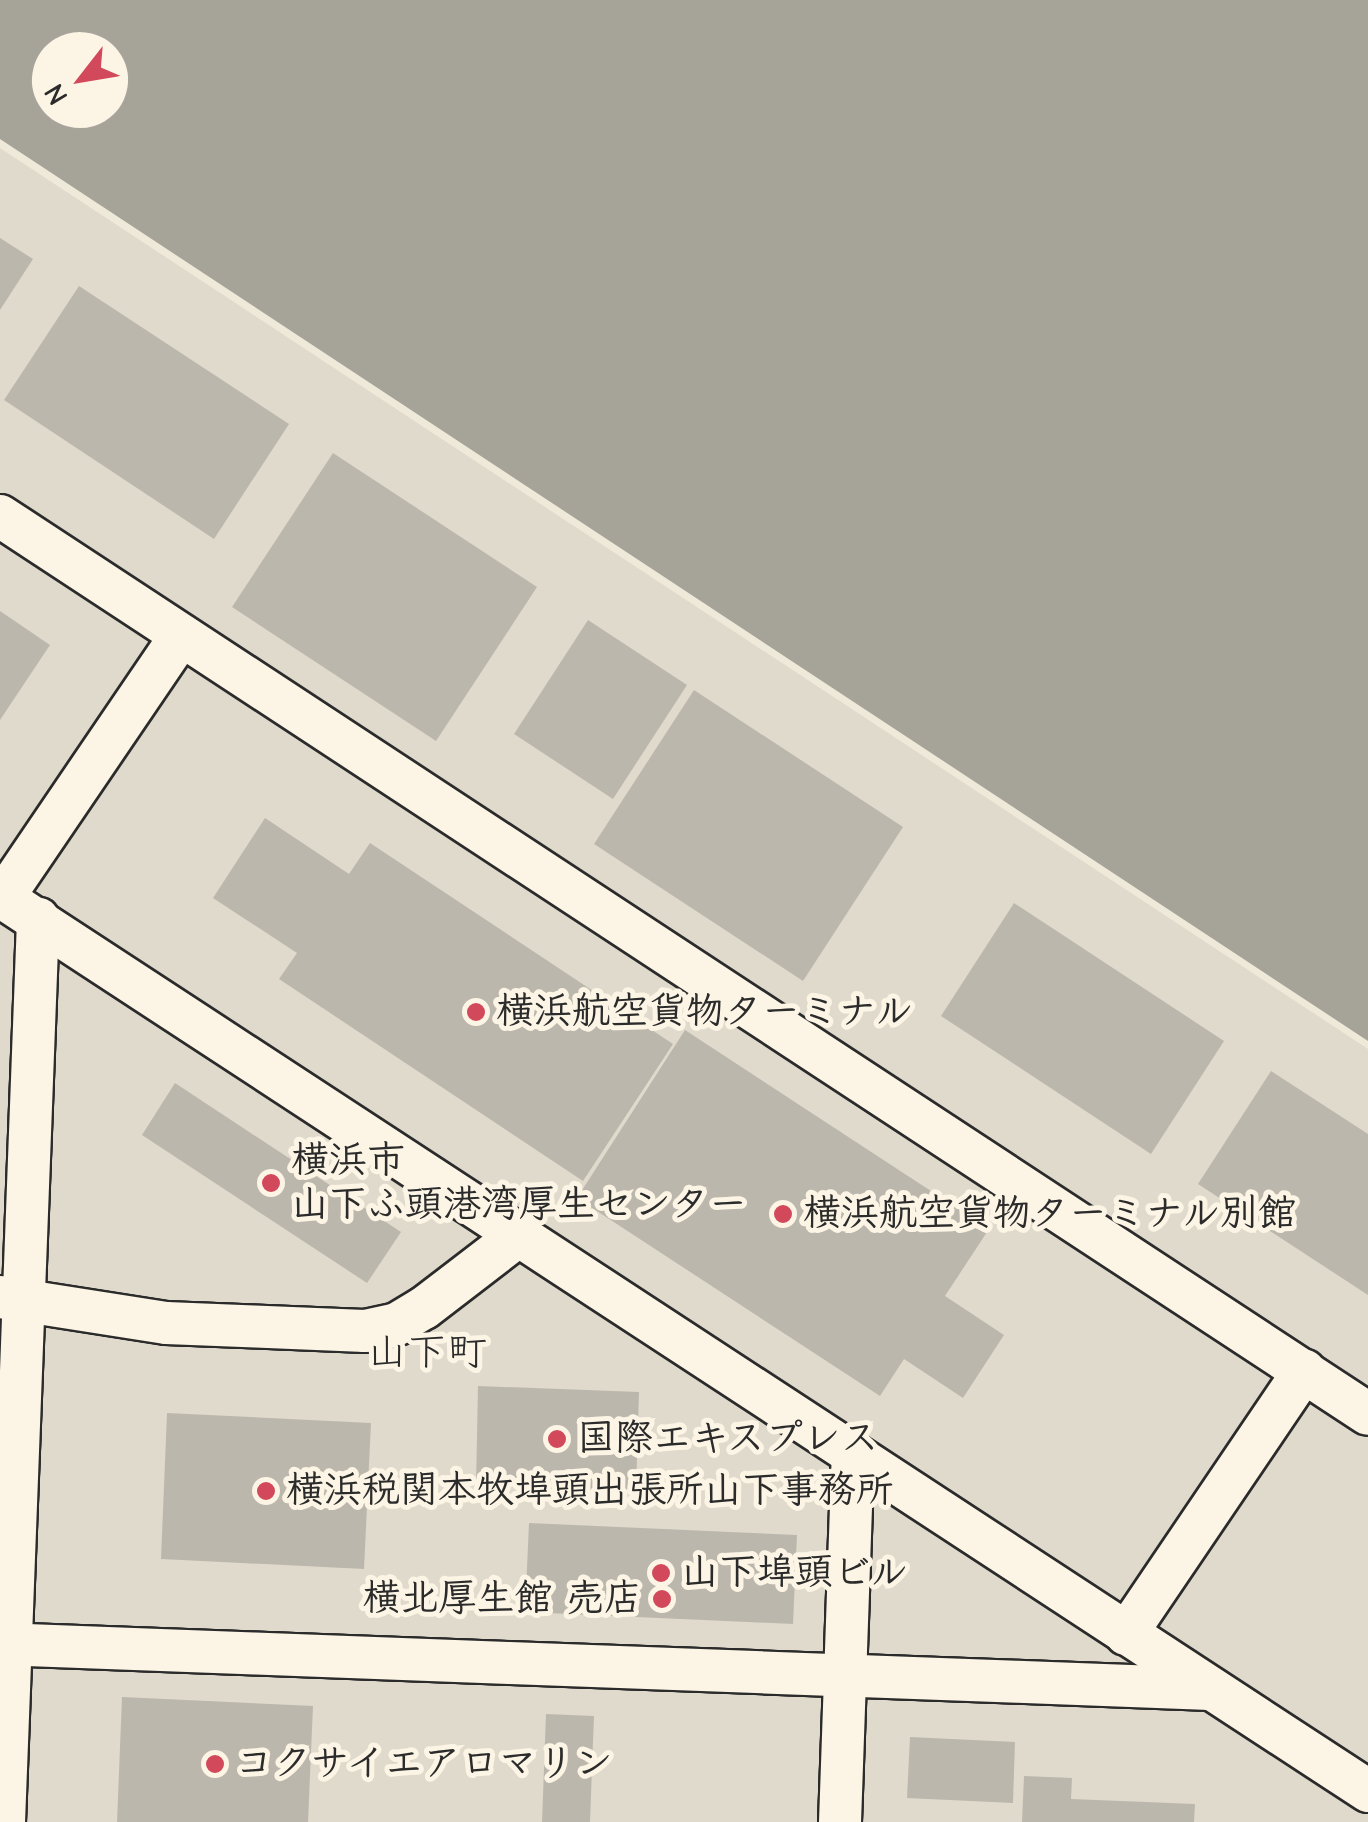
<!DOCTYPE html>
<meta charset="utf-8">
<style>
body{margin:0}
#map{position:relative;width:1368px;height:1822px;overflow:hidden;background:#efe9da;font-family:"Comic Neue","Klee One",sans-serif}
div>[style]{position:absolute}
.built>*{inset:0;background:#e0dacc}
.water>*{inset:0;background:#a6a399}
.building>*{inset:0;background:#bcb7ac}
.roads{filter:drop-shadow(2px 0 #2b2b2b) drop-shadow(-2px 0 #2b2b2b) drop-shadow(0 2px #2b2b2b) drop-shadow(0 -2px #2b2b2b)}
.minor>*{height:42px;margin:-21px;padding:0 21px;transform-origin:21px;border-radius:21px;background:#fcf5e5}
.dots>*{width:28px;height:28px;translate:-50% -50%;box-sizing:border-box;border:5px solid #fcf5e5;border-radius:50%}
span{translate:-50% -50%;white-space:nowrap;text-align:center;line-height:1.15;-webkit-text-stroke:10px #fcf5e5;paint-order:stroke}
.poi-label{font-size:38px;color:#2b2b2b;font-weight:700}
.left{translate:0 -50%;text-align:left}
.right{translate:-100% -50%;text-align:right}
.neighbourhood-label{font-size:40px;color:#2b2b2b}
.north{position:absolute;left:30px;top:30px;width:100px;height:100px;box-sizing:border-box;background:#fcf5e5;border:2px solid #a8a49b;border-radius:50%;rotate:239deg;font-size:28px;font-weight:700;line-height:40px;text-align:center;color:#2b2b2b}
.north::after{content:'';display:block;margin:auto;width:35px;height:45px;background:#d1495b;clip-path:polygon(50% 0,100% 100%,50% 72%,0 100%)}
</style>
<div id="map">
<div class="built">
<div style="clip-path:polygon(0 148px,1368px 1049px,1368px 1822px,0 1822px)"></div>
</div>
<div class="water">
<div style="clip-path:polygon(evenodd,0 0,1368px 0,1368px 1041px,0 139px,0 0,50px 50px,110px 50px,110px 110px,50px 110px,50px 50px)"></div>
</div>
<div class="building">
<div style="clip-path:polygon(0 238px,33px 259px,0 310px)"></div>
<div style="clip-path:polygon(79px 286px,289px 424px,214px 539px,4px 400px)"></div>
<div style="clip-path:polygon(333px 453px,537px 587px,436px 741px,232px 607px)"></div>
<div style="clip-path:polygon(0 611px,50px 645px,0 720px)"></div>
<div style="clip-path:polygon(588px 620px,687px 685px,613px 799px,514px 734px)"></div>
<div style="clip-path:polygon(694px 690px,903px 827px,803px 981px,594px 844px)"></div>
<div style="clip-path:polygon(265px 818px,349px 874px,370px 843px,673px 1044px,583px 1181px,279px 979px,297px 953px,213px 898px)"></div>
<div style="clip-path:polygon(1014px 903px,1224px 1041px,1151px 1154px,941px 1016px)"></div>
<div style="clip-path:polygon(685px 1030px,989px 1229px,945px 1296px,1004px 1335px,963px 1398px,904px 1359px,880px 1396px,577px 1198px)"></div>
<div style="clip-path:polygon(1271px 1071px,1368px 1134px,1368px 1295px,1198px 1184px)"></div>
<div style="clip-path:polygon(175px 1083px,401px 1232px,367px 1283px,142px 1135px)"></div>
<div style="clip-path:polygon(478px 1386px,639px 1392px,636px 1491px,476px 1486px)"></div>
<div style="clip-path:polygon(167px 1413px,371px 1423px,364px 1569px,161px 1559px)"></div>
<div style="clip-path:polygon(529px 1523px,797px 1535px,793px 1624px,525px 1612px)"></div>
<div style="clip-path:polygon(122px 1697px,313px 1706px,308px 1822px,117px 1822px)"></div>
<div style="clip-path:polygon(546px 1714px,594px 1716px,590px 1822px,542px 1822px)"></div>
<div style="clip-path:polygon(910px 1737px,1015px 1742px,1013px 1803px,907px 1798px)"></div>
<div style="clip-path:polygon(1024px 1776px,1072px 1778px,1071px 1799px,1195px 1804px,1194px 1822px,1022px 1822px)"></div>
</div>
<div class="roads">
<div class="minor">
<div style="left:0;top:516px;width:1636px;rotate:33.28deg"></div>
<div style="left:0;top:896px;width:1635px;rotate:33.19deg"></div>
<div style="left:4px;top:896px;width:315px;rotate:-55.8deg"></div>
<div style="left:0;top:1297px;width:168px;rotate:8.9deg"></div>
<div style="left:166px;top:1323px;width:199px;rotate:2.3deg"></div>
<div style="left:365px;top:1331px;width:33px;rotate:-12deg"></div>
<div style="left:397px;top:1324px;width:31px;rotate:-31deg"></div>
<div style="left:424px;top:1308px;width:120px;rotate:-37.5deg"></div>
<div style="left:1126px;top:1634px;width:318px;rotate:-55.9deg"></div>
<div style="left:0;top:1644px;width:1211px;rotate:2.13deg"></div>
<div style="left:4px;top:1822px;width:904px;rotate:-87.84deg"></div>
<div style="left:840px;top:1822px;width:368px;rotate:-88deg"></div>
</div>
</div>
<div class="dots">
<div style="left:476px;top:1012px;background:#d1495b"></div>
<div style="left:271px;top:1183px;background:#d1495b"></div>
<div style="left:783px;top:1214px;background:#d1495b"></div>
<div style="left:557px;top:1439px;background:#d1495b"></div>
<div style="left:266px;top:1491px;background:#d1495b"></div>
<div style="left:661px;top:1573px;background:#d1495b"></div>
<div style="left:662px;top:1599px;background:#d1495b"></div>
<div style="left:215px;top:1764px;background:#d1495b"></div>
</div>
<div class="poi-label">
<span class="left" style="left:496px;top:1012px">横浜航空貨物ターミナル</span>
<span class="left" style="left:291px;top:1183px">横浜市<br>山下ふ頭港湾厚生センター</span>
<span class="left" style="left:803px;top:1214px">横浜航空貨物ターミナル別館</span>
<span class="left" style="left:577px;top:1439px">国際エキスプレス</span>
<span class="left" style="left:286px;top:1491px">横浜税関本牧埠頭出張所山下事務所</span>
<span class="left" style="left:681px;top:1573px">山下埠頭ビル</span>
<span class="right" style="left:642px;top:1599px">横北厚生館 売店</span>
<span class="left" style="left:235px;top:1764px">コクサイエアロマリン</span>
</div>
<div class="neighbourhood-label">
<span style="left:427px;top:1352px">山下町</span>
</div>
<div class="north">N</div>
</div>
